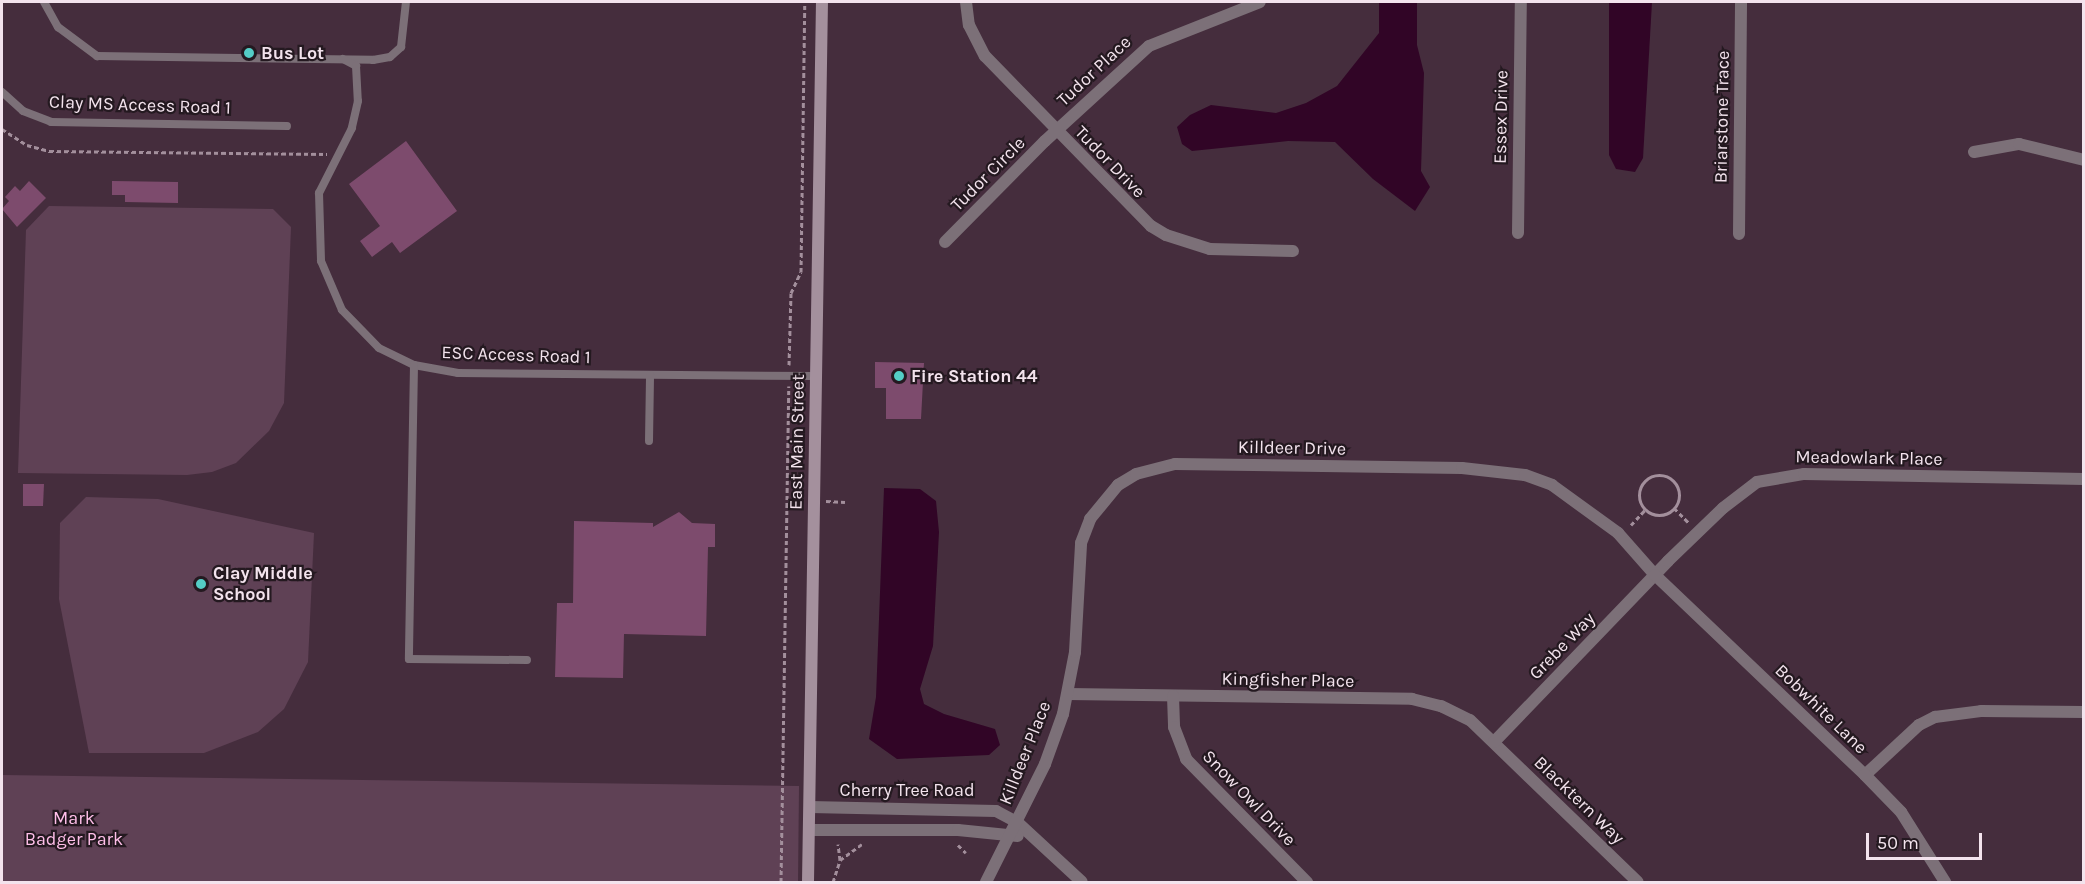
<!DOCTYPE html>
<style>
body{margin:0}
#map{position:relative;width:2085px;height:884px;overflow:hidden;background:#452d3d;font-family:Karla,sans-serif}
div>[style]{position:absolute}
.green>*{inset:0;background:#5f4155}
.water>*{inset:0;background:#310526}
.building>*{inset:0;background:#7d4b6d}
.path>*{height:3px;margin-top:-1.5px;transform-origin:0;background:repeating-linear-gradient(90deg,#a38f9c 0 4.5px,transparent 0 7.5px)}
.path>.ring{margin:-1.5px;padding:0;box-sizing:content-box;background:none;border:3px solid #a38f9c;border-radius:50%}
.service>*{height:8px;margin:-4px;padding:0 4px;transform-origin:4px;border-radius:4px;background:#7c7078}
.minor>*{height:12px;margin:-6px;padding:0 6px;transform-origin:6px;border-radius:6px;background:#7c7078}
.secondary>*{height:12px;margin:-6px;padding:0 6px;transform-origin:6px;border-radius:6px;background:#a4909d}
.dots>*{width:16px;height:16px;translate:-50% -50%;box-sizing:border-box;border:3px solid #241920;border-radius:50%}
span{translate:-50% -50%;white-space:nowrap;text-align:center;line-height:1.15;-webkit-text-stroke:4.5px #241920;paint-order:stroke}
.poi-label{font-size:18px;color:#f3e3ed;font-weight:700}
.left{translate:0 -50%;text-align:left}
.street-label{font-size:18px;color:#f3e3ed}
.park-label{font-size:18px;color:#ffbfe9}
.frame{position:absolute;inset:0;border:3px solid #f3e3ed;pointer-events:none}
.scale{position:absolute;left:1866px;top:833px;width:116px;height:27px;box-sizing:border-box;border:3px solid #f3e3ed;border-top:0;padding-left:8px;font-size:18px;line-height:21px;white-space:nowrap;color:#f3e3ed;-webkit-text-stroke:4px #241920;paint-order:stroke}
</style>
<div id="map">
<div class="green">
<div style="clip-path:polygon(49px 206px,273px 209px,291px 227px,284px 403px,269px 431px,236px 463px,212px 472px,187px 475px,18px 473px,26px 230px)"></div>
<div style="clip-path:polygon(86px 497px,158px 499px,314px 533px,308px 662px,284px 709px,258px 732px,204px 753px,89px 753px,59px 599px,60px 523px)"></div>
<div style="clip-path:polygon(2px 775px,799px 786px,798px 882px,2px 882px)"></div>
</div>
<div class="water">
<div style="clip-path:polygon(1379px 2px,1417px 2px,1417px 45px,1424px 73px,1421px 171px,1430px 187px,1415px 211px,1373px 179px,1335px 142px,1288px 141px,1192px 151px,1182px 144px,1177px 127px,1190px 115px,1211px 105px,1276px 113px,1306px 103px,1337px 86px,1379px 33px)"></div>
<div style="clip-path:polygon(1609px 2px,1652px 2px,1643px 158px,1635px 172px,1616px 169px,1609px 155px)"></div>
<div style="clip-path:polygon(884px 488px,920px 489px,936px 501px,939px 532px,933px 646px,920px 689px,924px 704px,944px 714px,995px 729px,1000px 745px,989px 755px,897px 759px,869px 739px,876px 697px)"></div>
</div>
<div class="building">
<div style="clip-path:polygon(406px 141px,457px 211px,400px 253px,392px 242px,372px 257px,360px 241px,380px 226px,349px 184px)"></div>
<div style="clip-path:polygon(29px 181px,46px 198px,17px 227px,2px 209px,9px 201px,5px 197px,15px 186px,20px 191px)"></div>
<div style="clip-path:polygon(112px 181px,178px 182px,178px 203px,125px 202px,125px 195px,112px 195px)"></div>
<div style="clip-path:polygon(875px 362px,924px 363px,921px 419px,886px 419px,886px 388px,875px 388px)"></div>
<div style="clip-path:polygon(23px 484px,44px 484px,43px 506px,23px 506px)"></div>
<div style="clip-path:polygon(679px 512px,692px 523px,715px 524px,715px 547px,708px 547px,706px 636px,624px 634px,623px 678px,555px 677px,557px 603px,573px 603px,574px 521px,653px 523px,653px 527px)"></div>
</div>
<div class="path">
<div style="left:2px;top:129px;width:30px;rotate:33deg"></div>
<div style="left:27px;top:145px;width:23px;rotate:15deg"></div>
<div style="left:49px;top:151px;width:278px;rotate:0.6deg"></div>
<div style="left:789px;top:365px;width:72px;rotate:-88.4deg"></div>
<div style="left:791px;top:293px;width:23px;rotate:-65deg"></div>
<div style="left:801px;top:272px;width:270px;rotate:-89.2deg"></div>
<div class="ring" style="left:1639px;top:475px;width:37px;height:37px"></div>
<div style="left:788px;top:501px;width:14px"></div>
<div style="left:826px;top:501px;width:19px;rotate:3deg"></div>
<div style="left:1674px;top:508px;width:20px;rotate:45deg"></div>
<div style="left:1631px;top:525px;width:21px;rotate:-47deg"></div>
<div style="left:958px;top:845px;width:11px;rotate:45deg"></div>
<div style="left:840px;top:860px;width:27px;rotate:-36deg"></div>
<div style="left:781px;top:882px;width:496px;rotate:-89.1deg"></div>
<div style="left:833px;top:882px;width:23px;rotate:-72deg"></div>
<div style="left:840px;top:860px;width:16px;rotate:-97deg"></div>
</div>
<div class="service">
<div style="left:44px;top:2px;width:29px;rotate:61deg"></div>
<div style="left:58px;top:27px;width:49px;rotate:36.6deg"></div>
<div style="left:97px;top:56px;width:276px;rotate:0.8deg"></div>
<div style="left:373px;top:60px;width:17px;rotate:-10deg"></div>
<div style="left:390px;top:57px;width:15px;rotate:-42deg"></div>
<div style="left:401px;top:47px;width:45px;rotate:-83.7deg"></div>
<div style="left:343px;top:59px;width:15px;rotate:28deg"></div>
<div style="left:356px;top:66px;width:35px;rotate:87deg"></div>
<div style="left:358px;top:101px;width:28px;rotate:103deg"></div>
<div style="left:352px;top:128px;width:73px;rotate:116.9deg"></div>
<div style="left:319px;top:193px;width:68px;rotate:88.3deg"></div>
<div style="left:321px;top:261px;width:53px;rotate:66.8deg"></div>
<div style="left:342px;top:310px;width:53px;rotate:45.8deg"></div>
<div style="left:379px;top:348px;width:39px;rotate:26deg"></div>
<div style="left:414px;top:365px;width:45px;rotate:10.3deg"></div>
<div style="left:458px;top:373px;width:358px;rotate:0.5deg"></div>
<div style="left:2px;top:92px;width:28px;rotate:42deg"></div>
<div style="left:23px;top:111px;width:30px;rotate:21deg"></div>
<div style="left:51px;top:122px;width:236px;rotate:1deg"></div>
<div style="left:414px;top:365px;width:294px;rotate:91deg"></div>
<div style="left:409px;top:659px;width:118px;rotate:0.5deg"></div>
<div style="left:649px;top:441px;width:66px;rotate:-89.1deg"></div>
</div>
<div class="minor">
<div style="left:966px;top:2px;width:23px;rotate:83deg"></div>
<div style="left:969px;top:25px;width:35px;rotate:63deg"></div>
<div style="left:985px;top:56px;width:238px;rotate:45.7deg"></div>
<div style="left:1151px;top:226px;width:17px;rotate:31deg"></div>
<div style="left:1166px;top:235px;width:46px;rotate:17.7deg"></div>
<div style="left:1210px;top:249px;width:83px;rotate:1.4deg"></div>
<div style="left:1974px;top:152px;width:46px;rotate:-10.1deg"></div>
<div style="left:2019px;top:144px;width:67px;rotate:13.8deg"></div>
<div style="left:1518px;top:233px;width:231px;rotate:-89.3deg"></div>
<div style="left:1739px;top:234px;width:232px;rotate:-89.5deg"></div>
<div style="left:945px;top:242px;width:142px;rotate:-45.3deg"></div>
<div style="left:1045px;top:141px;width:141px;rotate:-42.4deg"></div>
<div style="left:1149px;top:46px;width:119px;rotate:-21.6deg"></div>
<div style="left:1068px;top:694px;width:344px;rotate:0.8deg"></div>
<div style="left:1412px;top:699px;width:30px;rotate:14deg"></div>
<div style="left:1441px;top:706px;width:32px;rotate:26deg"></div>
<div style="left:1470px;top:720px;width:233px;rotate:44deg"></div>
<div style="left:1173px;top:696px;width:31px;rotate:88deg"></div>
<div style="left:1174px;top:727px;width:34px;rotate:69deg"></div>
<div style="left:1186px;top:759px;width:173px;rotate:45.5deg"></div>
<div style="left:1494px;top:742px;width:251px;rotate:-46.1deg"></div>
<div style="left:1668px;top:561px;width:76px;rotate:-43.9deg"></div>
<div style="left:1723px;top:508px;width:43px;rotate:-37.4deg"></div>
<div style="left:1757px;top:482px;width:48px;rotate:-9.7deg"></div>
<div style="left:1804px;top:474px;width:280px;rotate:1deg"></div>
<div style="left:1865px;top:775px;width:74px;rotate:-42.8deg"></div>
<div style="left:1919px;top:725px;width:18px;rotate:-27deg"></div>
<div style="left:1935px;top:717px;width:46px;rotate:-7.4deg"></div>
<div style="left:1981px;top:711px;width:103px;rotate:0.6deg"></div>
<div style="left:810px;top:807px;width:186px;rotate:1.2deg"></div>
<div style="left:996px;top:811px;width:24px;rotate:28deg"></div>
<div style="left:1017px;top:822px;width:88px;rotate:42.7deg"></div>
<div style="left:809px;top:830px;width:149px"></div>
<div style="left:958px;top:830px;width:60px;rotate:5.7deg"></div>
<div style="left:986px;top:882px;width:132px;rotate:-63.4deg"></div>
<div style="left:1045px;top:764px;width:53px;rotate:-70.2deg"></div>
<div style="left:1063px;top:714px;width:63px;rotate:-79deg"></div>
<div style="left:1075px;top:652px;width:109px;rotate:-86.8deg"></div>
<div style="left:1081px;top:543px;width:26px;rotate:-69deg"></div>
<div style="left:1090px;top:519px;width:44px;rotate:-50.5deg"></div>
<div style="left:1118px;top:485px;width:21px;rotate:-31deg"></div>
<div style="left:1136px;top:474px;width:40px;rotate:-14.4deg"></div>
<div style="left:1175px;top:464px;width:287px;rotate:0.8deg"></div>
<div style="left:1462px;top:468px;width:63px;rotate:6.3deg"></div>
<div style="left:1525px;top:475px;width:29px;rotate:20deg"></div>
<div style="left:1552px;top:485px;width:82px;rotate:36deg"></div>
<div style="left:1618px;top:533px;width:56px;rotate:48.6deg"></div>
<div style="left:1655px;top:575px;width:290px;rotate:43.6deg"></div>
<div style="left:1865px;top:775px;width:52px;rotate:45.8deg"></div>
<div style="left:1901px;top:812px;width:83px;rotate:57.8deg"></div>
</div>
<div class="secondary">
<div style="left:808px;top:882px;width:880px;rotate:-89.09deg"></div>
</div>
<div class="dots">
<div style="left:249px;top:53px;background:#54cdc6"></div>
<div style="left:899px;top:376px;background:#54cdc6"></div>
<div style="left:201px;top:584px;background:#54cdc6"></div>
</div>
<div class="poi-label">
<span class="left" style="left:261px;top:53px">Bus Lot</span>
<span class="left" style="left:911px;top:376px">Fire Station 44</span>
<span class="left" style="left:213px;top:584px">Clay Middle<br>School</span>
</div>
<div class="street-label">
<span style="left:1094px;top:71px;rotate:-43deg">Tudor Place</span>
<span style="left:140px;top:105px;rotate:2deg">Clay MS Access Road 1</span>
<span style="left:1501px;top:117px;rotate:-89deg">Essex Drive</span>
<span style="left:1722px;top:117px;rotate:-89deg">Briarstone Trace</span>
<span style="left:1110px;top:162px;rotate:46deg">Tudor Drive</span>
<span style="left:988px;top:174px;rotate:-45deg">Tudor Circle</span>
<span style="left:516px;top:355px;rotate:2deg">ESC Access Road 1</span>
<span style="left:797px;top:442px;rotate:-89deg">East Main Street</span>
<span style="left:1292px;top:448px;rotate:1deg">Killdeer Drive</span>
<span style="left:1869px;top:458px;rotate:1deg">Meadowlark Place</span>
<span style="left:1562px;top:646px;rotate:-46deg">Grebe Way</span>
<span style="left:1288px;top:680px;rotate:1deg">Kingfisher Place</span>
<span style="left:1821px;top:709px;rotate:44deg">Bobwhite Lane</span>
<span style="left:1025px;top:753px;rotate:-68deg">Killdeer Place</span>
<span style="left:907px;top:790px">Cherry Tree Road</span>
<span style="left:1249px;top:798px;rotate:46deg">Snow Owl Drive</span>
<span style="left:1579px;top:800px;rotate:44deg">Blacktern Way</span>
</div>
<div class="park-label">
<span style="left:74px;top:829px">Mark<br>Badger Park</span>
</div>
<div class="frame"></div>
<div class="scale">50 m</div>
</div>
